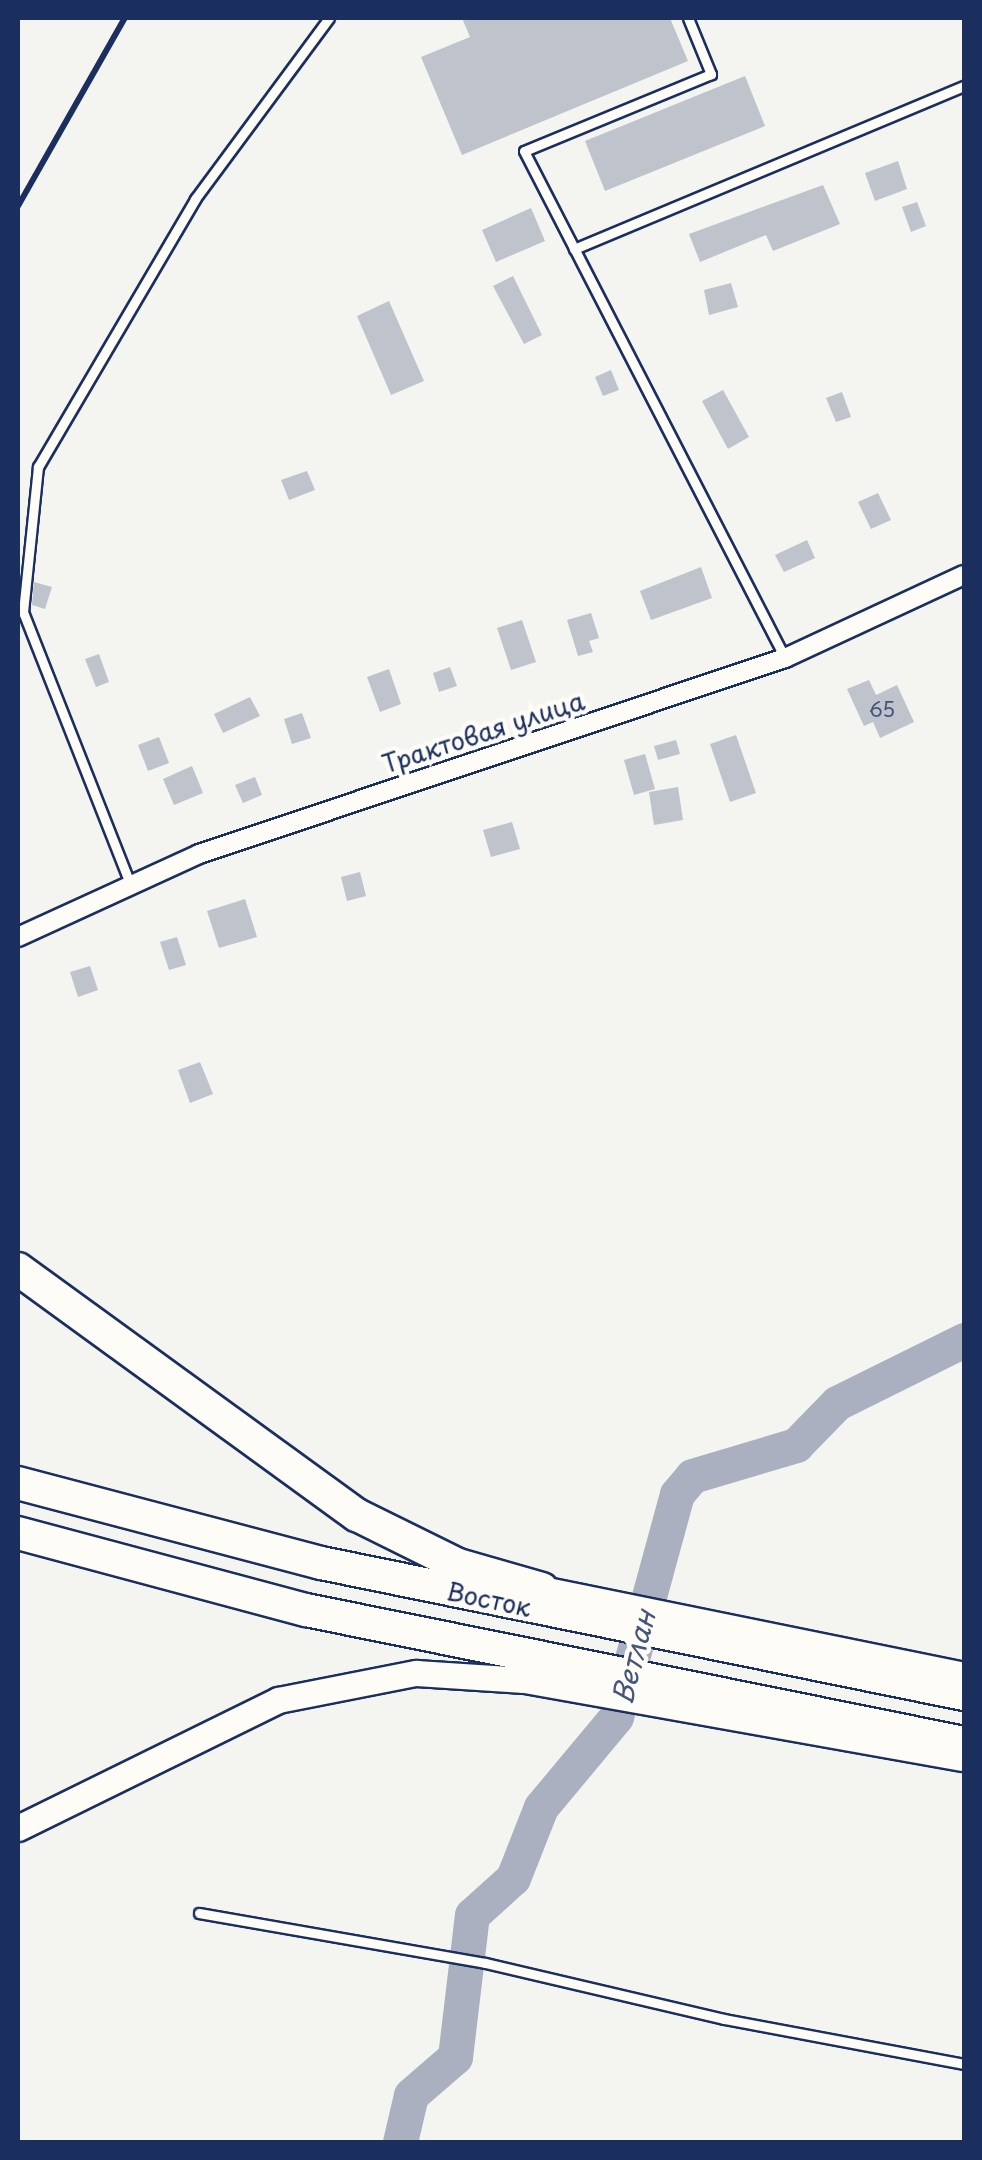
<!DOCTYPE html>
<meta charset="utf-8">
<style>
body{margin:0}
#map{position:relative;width:982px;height:2160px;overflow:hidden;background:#f4f4f1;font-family:"Playpen Sans",sans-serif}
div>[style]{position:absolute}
.river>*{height:35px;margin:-17.5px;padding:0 17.5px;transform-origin:17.5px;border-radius:17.5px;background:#aab0bf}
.building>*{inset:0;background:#bfc3cc}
.roads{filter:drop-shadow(2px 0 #1b2f5e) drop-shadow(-2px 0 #1b2f5e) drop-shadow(0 2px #1b2f5e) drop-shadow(0 -2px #1b2f5e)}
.lane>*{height:9px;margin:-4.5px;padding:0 4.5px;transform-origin:4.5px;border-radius:4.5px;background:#fdfcf7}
.street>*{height:18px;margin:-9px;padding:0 9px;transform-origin:9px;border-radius:9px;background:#fdfcf7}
.secondary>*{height:25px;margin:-12.5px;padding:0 12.5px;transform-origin:12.5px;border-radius:12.5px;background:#fdfcf7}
.highway>*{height:32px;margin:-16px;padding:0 16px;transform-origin:16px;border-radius:16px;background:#fdfcf7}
.rail>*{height:6px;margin:-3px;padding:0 3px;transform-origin:3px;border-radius:3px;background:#1b2f5e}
span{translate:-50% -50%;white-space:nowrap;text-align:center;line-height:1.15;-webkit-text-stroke:9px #fdfcf7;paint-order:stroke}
.number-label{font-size:20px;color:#44547a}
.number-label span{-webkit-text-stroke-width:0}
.street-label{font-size:25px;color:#1b2f5e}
.water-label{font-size:28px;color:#46567b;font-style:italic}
.frame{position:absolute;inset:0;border:20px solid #1b2f5e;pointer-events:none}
</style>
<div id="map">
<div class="river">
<div style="left:400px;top:2142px;width:48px;rotate:-76.8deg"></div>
<div style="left:411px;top:2095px;width:58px;rotate:-40.8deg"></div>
<div style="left:455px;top:2057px;width:143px;rotate:-83.2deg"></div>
<div style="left:472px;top:1915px;width:55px;rotate:-42.1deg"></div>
<div style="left:513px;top:1878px;width:76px;rotate:-68.5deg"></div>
<div style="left:541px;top:1807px;width:117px;rotate:-50.2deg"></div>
<div style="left:616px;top:1717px;width:231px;rotate:-74.7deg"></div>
<div style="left:677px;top:1494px;width:23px;rotate:-50deg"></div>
<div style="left:692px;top:1476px;width:109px;rotate:-16.6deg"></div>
<div style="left:796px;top:1445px;width:59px;rotate:-45.7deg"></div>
<div style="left:837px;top:1403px;width:142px;rotate:-26.4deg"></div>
</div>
<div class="building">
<div style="clip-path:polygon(462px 18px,670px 18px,688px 61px,462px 155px,421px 57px,470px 37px)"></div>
<div style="clip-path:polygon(745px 76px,765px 126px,605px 191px,585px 141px)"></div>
<div style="clip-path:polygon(898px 161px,907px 189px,875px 201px,865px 173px)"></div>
<div style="clip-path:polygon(823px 185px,840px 224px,773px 251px,766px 235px,700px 262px,689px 234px)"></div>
<div style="clip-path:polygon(917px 202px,926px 226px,911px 232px,902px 207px)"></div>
<div style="clip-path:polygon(531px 208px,545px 241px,496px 262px,482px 230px)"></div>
<div style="clip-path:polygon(513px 276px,542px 335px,524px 344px,493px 286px)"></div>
<div style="clip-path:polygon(731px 283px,738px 307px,709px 315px,704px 290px)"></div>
<div style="clip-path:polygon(389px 301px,424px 381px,391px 395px,357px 316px)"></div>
<div style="clip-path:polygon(611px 370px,619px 390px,603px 396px,595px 377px)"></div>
<div style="clip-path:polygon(723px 390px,749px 437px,728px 449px,702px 401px)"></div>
<div style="clip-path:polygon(842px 392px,851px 417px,836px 422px,826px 398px)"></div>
<div style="clip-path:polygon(307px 471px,315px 490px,289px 500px,281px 480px)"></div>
<div style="clip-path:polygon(878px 493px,891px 520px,871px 529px,858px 502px)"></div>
<div style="clip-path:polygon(807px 540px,815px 558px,784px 572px,775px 555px)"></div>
<div style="clip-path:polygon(701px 567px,712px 598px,651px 620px,640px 591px)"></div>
<div style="clip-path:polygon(34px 582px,52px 587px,45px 609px,32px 605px)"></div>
<div style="clip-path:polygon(591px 613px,599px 638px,589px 641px,593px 652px,578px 656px,567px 620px)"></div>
<div style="clip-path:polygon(522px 620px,536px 662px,511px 670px,497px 628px)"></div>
<div style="clip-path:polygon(99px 654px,109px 682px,96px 687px,85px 659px)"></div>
<div style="clip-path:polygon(450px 667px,457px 686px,439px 692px,433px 673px)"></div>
<div style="clip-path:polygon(389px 669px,401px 704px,380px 712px,367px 677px)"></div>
<div style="clip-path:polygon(869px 680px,876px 695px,897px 685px,914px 722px,880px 738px,873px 722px,864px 726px,847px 689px)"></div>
<div style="clip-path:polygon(250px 697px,260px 716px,223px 733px,214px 714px)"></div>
<div style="clip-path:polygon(302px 713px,311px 738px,292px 744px,284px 719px)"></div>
<div style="clip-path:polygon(736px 735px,756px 793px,730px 802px,710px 744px)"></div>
<div style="clip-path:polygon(159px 737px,169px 763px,148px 771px,138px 745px)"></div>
<div style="clip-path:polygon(676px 740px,680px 754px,658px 760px,654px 746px)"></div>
<div style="clip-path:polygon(645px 754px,655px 789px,634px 795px,624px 760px)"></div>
<div style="clip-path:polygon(192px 766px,203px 793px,174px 805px,163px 779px)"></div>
<div style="clip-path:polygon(255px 777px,262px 795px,243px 803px,235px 785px)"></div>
<div style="clip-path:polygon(678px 787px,683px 820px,654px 825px,649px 792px)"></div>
<div style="clip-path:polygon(512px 822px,520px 849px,491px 857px,483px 830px)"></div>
<div style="clip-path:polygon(360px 872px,366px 896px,347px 901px,341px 877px)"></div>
<div style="clip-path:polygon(245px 899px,257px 937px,219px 948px,207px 911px)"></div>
<div style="clip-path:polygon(177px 937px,186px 965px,169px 970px,160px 942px)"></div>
<div style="clip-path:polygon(90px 966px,98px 990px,78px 997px,70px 972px)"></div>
<div style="clip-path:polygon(200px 1062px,213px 1094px,190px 1103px,178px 1070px)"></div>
</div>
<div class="roads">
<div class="lane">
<div style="left:688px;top:18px;width:61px;rotate:67.7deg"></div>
<div style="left:711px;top:74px;width:202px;rotate:157.6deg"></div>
<div style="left:524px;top:151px;width:570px;rotate:62.76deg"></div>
<div style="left:574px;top:249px;width:423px;rotate:-22.7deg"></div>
<div style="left:129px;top:881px;width:289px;rotate:-111.5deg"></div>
<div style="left:23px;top:612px;width:146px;rotate:-84.1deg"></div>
<div style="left:38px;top:467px;width:311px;rotate:-59.6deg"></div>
<div style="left:195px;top:199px;width:225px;rotate:-53.5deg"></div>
<div style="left:199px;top:1913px;width:290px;rotate:9.9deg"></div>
<div style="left:485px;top:1963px;width:245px;rotate:13.2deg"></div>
<div style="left:724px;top:2019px;width:244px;rotate:10.6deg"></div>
</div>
<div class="street">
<div style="left:18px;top:937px;width:199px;rotate:-24.6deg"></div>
<div style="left:199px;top:854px;width:618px;rotate:-18.49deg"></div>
<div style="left:785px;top:658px;width:197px;rotate:-24.9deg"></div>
</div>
<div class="secondary">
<div style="left:542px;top:1589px;width:431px;rotate:11.5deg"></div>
<div style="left:18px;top:1828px;width:290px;rotate:-26.2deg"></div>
<div style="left:278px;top:1700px;width:141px;rotate:-11.1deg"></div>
<div style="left:416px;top:1673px;width:108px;rotate:3.7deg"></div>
<div style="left:524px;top:1680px;width:445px;rotate:10.1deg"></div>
</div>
<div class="highway">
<div style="left:18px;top:1269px;width:419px;rotate:36deg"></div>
<div style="left:357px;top:1515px;width:113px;rotate:26.3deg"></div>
<div style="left:458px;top:1565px;width:87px;rotate:15.9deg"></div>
<div style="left:18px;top:1483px;width:313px;rotate:14.8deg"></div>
<div style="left:321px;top:1563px;width:656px;rotate:11.52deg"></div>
<div style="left:18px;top:1533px;width:298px;rotate:15deg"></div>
<div style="left:306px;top:1610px;width:671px;rotate:11.43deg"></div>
</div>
</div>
<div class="rail">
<div style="left:18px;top:206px;width:216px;rotate:-60.4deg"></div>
</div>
<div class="number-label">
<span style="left:882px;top:709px">65</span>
</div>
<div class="street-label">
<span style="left:483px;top:732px;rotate:-18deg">Трактовая улица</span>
<span style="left:489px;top:1599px;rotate:12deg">Восток</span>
</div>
<div class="water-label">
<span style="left:633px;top:1657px;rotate:-75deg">Ветлан</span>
</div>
<div class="frame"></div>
</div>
